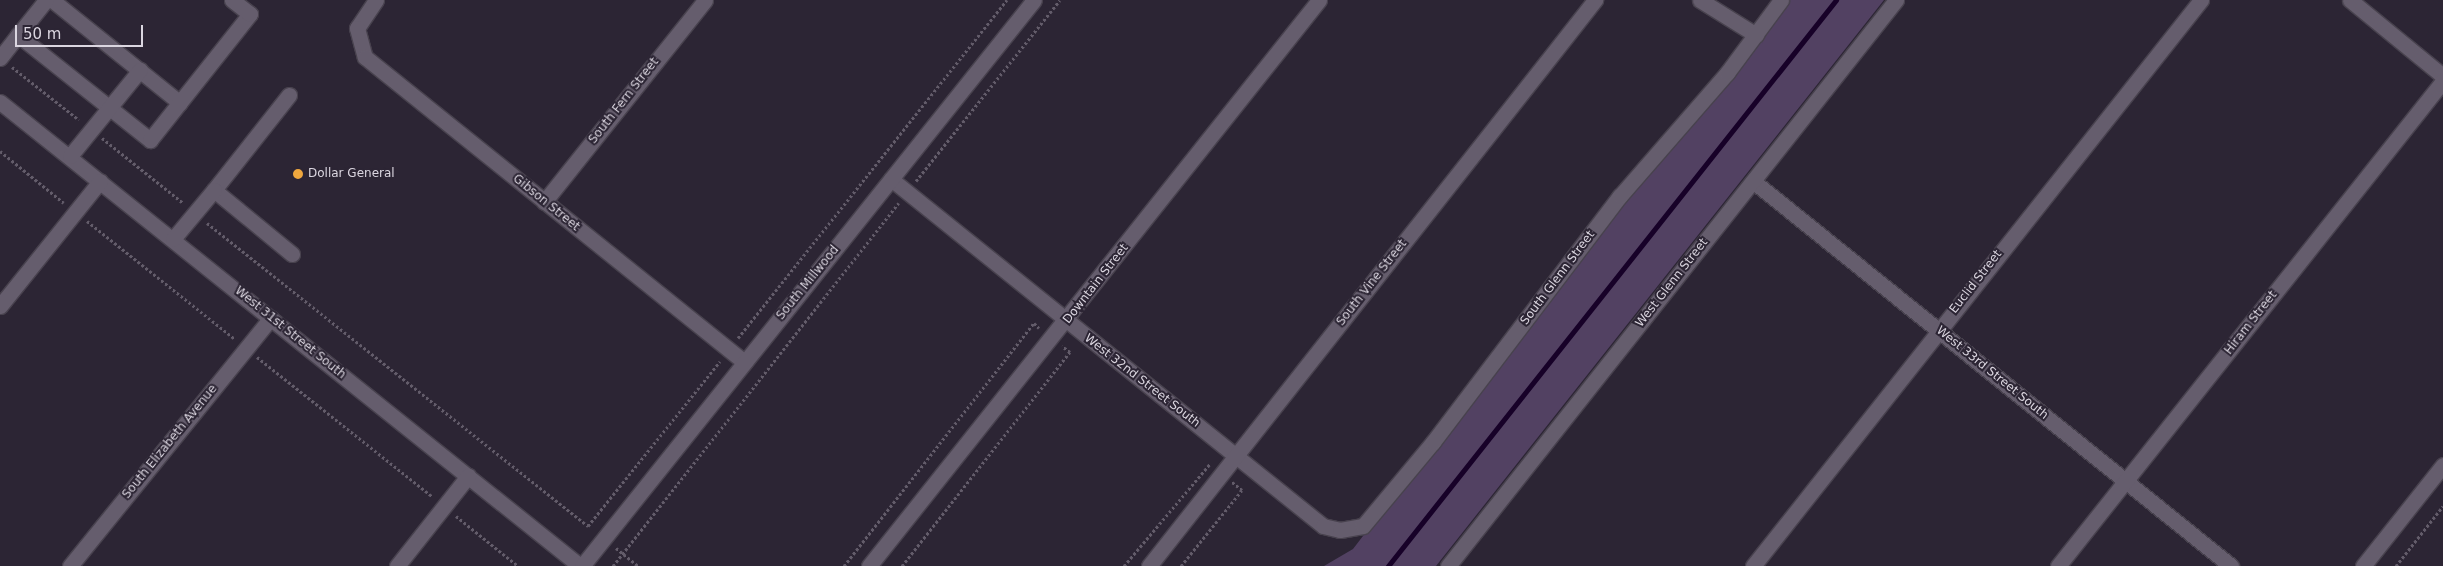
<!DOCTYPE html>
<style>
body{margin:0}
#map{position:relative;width:2443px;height:566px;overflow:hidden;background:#2c2534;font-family:"DejaVu Sans",sans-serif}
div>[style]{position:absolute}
.green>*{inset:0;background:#524162}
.stream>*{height:5px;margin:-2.5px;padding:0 2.5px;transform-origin:2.5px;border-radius:2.5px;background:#170128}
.path>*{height:3px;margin-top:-1.5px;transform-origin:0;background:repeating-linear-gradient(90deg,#635c6a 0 2.5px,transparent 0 5px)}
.roads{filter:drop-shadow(1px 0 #48424e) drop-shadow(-1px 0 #48424e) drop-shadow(0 1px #48424e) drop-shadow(0 -1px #48424e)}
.minor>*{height:15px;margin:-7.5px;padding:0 7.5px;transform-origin:7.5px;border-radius:7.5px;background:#655d6d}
.dots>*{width:14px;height:14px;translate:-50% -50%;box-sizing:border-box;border:2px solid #2c2534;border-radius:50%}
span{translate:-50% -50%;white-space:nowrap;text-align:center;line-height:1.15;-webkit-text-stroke:4px #2c2534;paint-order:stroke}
.street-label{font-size:12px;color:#dbd6e0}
.poi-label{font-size:12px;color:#dbd6e0}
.left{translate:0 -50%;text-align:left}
.scale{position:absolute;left:15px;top:25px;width:128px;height:22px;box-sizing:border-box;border:2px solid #dbd6e0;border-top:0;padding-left:6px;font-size:15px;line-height:18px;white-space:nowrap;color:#dbd6e0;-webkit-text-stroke:4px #2c2534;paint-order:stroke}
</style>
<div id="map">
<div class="green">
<div style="clip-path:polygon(1784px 0,1884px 0,1436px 566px,1324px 566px,1353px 549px,1743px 42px)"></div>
</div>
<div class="stream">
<div style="left:1388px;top:566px;width:722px;rotate:-51.64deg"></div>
</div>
<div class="path">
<div style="left:12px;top:67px;width:85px;rotate:38.3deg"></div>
<div style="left:102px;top:138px;width:104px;rotate:38.7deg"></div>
<div style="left:0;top:151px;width:82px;rotate:39.1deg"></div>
<div style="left:916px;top:181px;width:231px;rotate:-51.5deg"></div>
<div style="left:87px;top:221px;width:189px;rotate:38.6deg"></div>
<div style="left:207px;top:223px;width:487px;rotate:38.5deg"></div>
<div style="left:588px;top:526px;width:211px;rotate:-51.3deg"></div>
<div style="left:738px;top:338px;width:432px;rotate:-51.5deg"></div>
<div style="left:257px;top:357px;width:223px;rotate:38.5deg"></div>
<div style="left:456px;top:516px;width:80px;rotate:38.9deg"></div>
<div style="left:616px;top:548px;width:28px;rotate:39deg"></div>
<div style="left:613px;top:566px;width:462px;rotate:-51.8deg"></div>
<div style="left:844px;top:566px;width:308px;rotate:-52deg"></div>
<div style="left:1034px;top:323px;width:7px;rotate:45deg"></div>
<div style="left:902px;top:566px;width:272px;rotate:-51.9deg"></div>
<div style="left:1070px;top:352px;width:10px;rotate:-143deg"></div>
<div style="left:1124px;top:566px;width:133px;rotate:-49.9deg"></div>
<div style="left:1181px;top:566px;width:97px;rotate:-51.2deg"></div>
<div style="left:1242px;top:490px;width:13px;rotate:-141deg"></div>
<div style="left:2396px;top:566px;width:76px;rotate:-51.9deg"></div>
</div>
<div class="roads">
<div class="minor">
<div style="left:52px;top:0;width:164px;rotate:38.8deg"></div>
<div style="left:376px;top:0;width:34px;rotate:124deg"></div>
<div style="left:357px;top:28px;width:30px;rotate:75deg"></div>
<div style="left:365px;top:57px;width:487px;rotate:38.8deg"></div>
<div style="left:1700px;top:0;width:66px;rotate:32deg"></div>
<div style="left:2350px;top:0;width:120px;rotate:39.3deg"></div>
<div style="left:18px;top:35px;width:45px;rotate:-51.3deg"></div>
<div style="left:0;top:58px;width:29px;rotate:-52deg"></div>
<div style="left:18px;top:35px;width:169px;rotate:38.5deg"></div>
<div style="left:150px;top:140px;width:161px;rotate:-51.6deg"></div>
<div style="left:250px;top:14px;width:23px;rotate:-142deg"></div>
<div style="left:289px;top:95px;width:121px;rotate:128.3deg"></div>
<div style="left:214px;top:190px;width:101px;rotate:39.4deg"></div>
<div style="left:0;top:102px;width:743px;rotate:38.66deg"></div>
<div style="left:70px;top:156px;width:111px;rotate:-50.9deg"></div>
<div style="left:891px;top:179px;width:554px;rotate:38.77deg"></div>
<div style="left:1323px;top:526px;width:17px;rotate:13deg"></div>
<div style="left:1340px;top:530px;width:23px;rotate:-10deg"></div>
<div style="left:1363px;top:526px;width:109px;rotate:-50.2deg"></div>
<div style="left:1433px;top:442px;width:309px;rotate:-52.8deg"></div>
<div style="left:1620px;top:196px;width:163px;rotate:-49deg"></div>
<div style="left:1727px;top:73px;width:91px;rotate:-53.5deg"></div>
<div style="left:1753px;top:181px;width:614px;rotate:38.85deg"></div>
<div style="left:544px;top:202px;width:258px;rotate:-51.4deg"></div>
<div style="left:173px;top:239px;width:64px;rotate:-50.1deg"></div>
<div style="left:0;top:306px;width:160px;rotate:-51.3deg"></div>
<div style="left:70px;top:566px;width:319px;rotate:-51deg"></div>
<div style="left:397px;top:566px;width:115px;rotate:-51.7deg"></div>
<div style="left:582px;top:566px;width:724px;rotate:-51.39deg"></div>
<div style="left:869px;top:566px;width:723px;rotate:-51.51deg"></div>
<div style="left:1149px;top:566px;width:721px;rotate:-51.76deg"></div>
<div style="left:1448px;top:566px;width:722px;rotate:-51.64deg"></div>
<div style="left:1753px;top:566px;width:722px;rotate:-51.64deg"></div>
<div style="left:2058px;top:566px;width:619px;rotate:-51.56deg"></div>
<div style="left:2363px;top:566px;width:129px;rotate:-51.6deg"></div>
</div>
</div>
<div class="dots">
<div style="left:298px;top:174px;background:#efa73e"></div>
</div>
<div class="street-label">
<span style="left:624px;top:101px;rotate:-52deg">South Fern Street</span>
<span style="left:546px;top:203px;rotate:39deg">Gibson Street</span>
<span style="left:1558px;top:278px;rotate:-53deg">South Glenn Street</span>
<span style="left:1976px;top:282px;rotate:-52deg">Euclid Street</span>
<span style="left:808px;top:283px;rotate:-51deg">South Millwood</span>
<span style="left:1372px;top:283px;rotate:-52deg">South Vine Street</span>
<span style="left:1672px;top:283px;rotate:-52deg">West Glenn Street</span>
<span style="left:1096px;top:284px;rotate:-52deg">Downtain Street</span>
<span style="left:2251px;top:323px;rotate:-52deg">Hiram Street</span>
<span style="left:290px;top:333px;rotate:39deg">West 31st Street South</span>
<span style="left:1992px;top:373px;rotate:39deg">West 33rd Street South</span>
<span style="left:1142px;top:381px;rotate:38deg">West 32nd Street South</span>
<span style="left:170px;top:442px;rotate:-51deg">South Elizabeth Avenue</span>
</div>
<div class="poi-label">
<span class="left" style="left:308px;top:174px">Dollar General</span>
</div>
<div class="scale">50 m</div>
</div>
